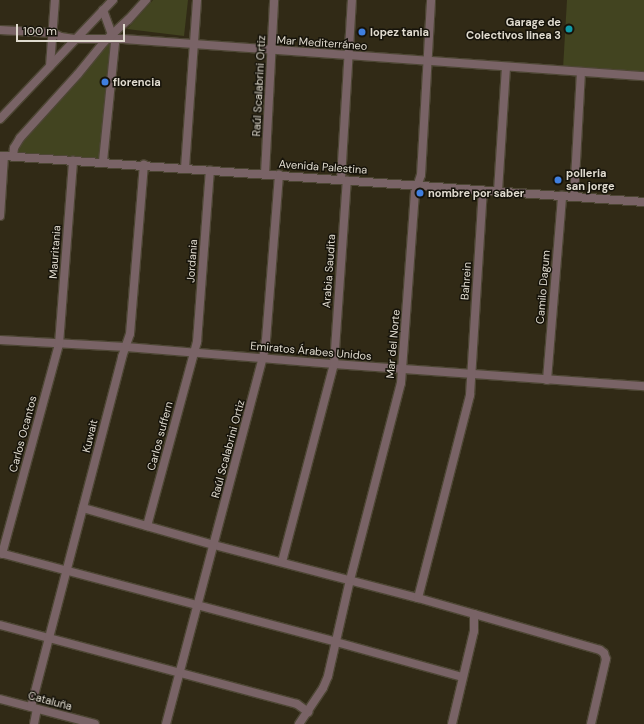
<!DOCTYPE html>
<meta charset="utf-8">
<style>
body{margin:0}
#map{position:relative;width:644px;height:724px;overflow:hidden;background:#312a16;font-family:"DM Sans",sans-serif}
div>[style]{position:absolute}
.green>*{inset:0;background:#424420}
.roads{filter:drop-shadow(1px 0 #4d4634) drop-shadow(-1px 0 #4d4634) drop-shadow(0 1px #4d4634) drop-shadow(0 -1px #4d4634)}
.minor>*{height:8px;margin:-4px;padding:0 4px;transform-origin:4px;border-radius:4px;background:#796366}
.tertiary>*{height:8px;margin:-4px;padding:0 4px;transform-origin:4px;border-radius:4px;background:#796366}
.dots>*{width:11px;height:11px;translate:-50% -50%;box-sizing:border-box;border:2px solid #16130a;border-radius:50%}
span{translate:-50% -50%;white-space:nowrap;text-align:center;line-height:1.15;-webkit-text-stroke:3px #16130a;paint-order:stroke}
.poi-label{font-size:11px;color:#e0dbcf;font-weight:700}
.right{translate:-100% -50%;text-align:right}
.left{translate:0 -50%;text-align:left}
.street-label{font-size:11px;color:#e0dbcf}
.scale{position:absolute;left:16px;top:24px;width:109px;height:18px;box-sizing:border-box;border:2px solid #e0dbcf;border-top:0;padding-left:5px;font-size:12px;line-height:14px;white-space:nowrap;color:#e0dbcf;-webkit-text-stroke:3px #16130a;paint-order:stroke}
</style>
<div id="map">
<div class="green">
<div style="clip-path:polygon(153px 0,188px 0,184px 36px,127px 29px)"></div>
<div style="clip-path:polygon(567px 0,644px 0,644px 74px,563px 69px)"></div>
<div style="clip-path:polygon(107px 41px,113px 41px,100px 159px,14px 156px,15px 148px)"></div>
</div>
<div class="roads">
<div class="minor">
<div style="left:103px;top:10px;width:35px;rotate:70deg"></div>
<div style="left:115px;top:43px;width:120px;rotate:95.8deg"></div>
<div style="left:0;top:30px;width:53px;rotate:3.2deg"></div>
<div style="left:53px;top:33px;width:9px;rotate:27deg"></div>
<div style="left:61px;top:37px;width:15px;rotate:8deg"></div>
<div style="left:76px;top:39px;width:47px"></div>
<div style="left:123px;top:39px;width:71px;rotate:4deg"></div>
<div style="left:194px;top:44px;width:451px;rotate:4.1deg"></div>
<div style="left:50px;top:66px;width:66px;rotate:-85.7deg"></div>
<div style="left:0;top:119px;width:164px;rotate:-46.5deg"></div>
<div style="left:0;top:156px;width:4px"></div>
<div style="left:4px;top:156px;width:60px;rotate:93.8deg"></div>
<div style="left:13px;top:157px;width:9px;rotate:-84deg"></div>
<div style="left:14px;top:148px;width:12px;rotate:-59deg"></div>
<div style="left:20px;top:138px;width:86px;rotate:-47.8deg"></div>
<div style="left:78px;top:74px;width:41px;rotate:-50.9deg"></div>
<div style="left:104px;top:42px;width:33px;rotate:-43deg"></div>
<div style="left:128px;top:20px;width:27px;rotate:-48deg"></div>
<div style="left:185px;top:168px;width:168px;rotate:-85.9deg"></div>
<div style="left:265px;top:174px;width:174px;rotate:-87deg"></div>
<div style="left:341px;top:179px;width:179px;rotate:-86.5deg"></div>
<div style="left:498px;top:191px;width:123px;rotate:-86.3deg"></div>
<div style="left:574px;top:197px;width:125px;rotate:-86.8deg"></div>
<div style="left:0;top:340px;width:126px;rotate:3.2deg"></div>
<div style="left:126px;top:347px;width:209px;rotate:4.7deg"></div>
<div style="left:334px;top:364px;width:311px;rotate:4.1deg"></div>
<div style="left:547px;top:380px;width:185px;rotate:-85.3deg"></div>
<div style="left:83px;top:508px;width:136px;rotate:15.8deg"></div>
<div style="left:214px;top:545px;width:211px;rotate:14.6deg"></div>
<div style="left:418px;top:598px;width:189px;rotate:15.9deg"></div>
<div style="left:600px;top:650px;width:5px;rotate:37deg"></div>
<div style="left:604px;top:653px;width:6px;rotate:72deg"></div>
<div style="left:606px;top:659px;width:67px;rotate:103deg"></div>
<div style="left:147px;top:526px;width:191px;rotate:-74.8deg"></div>
<div style="left:197px;top:342px;width:172px;rotate:-85.7deg"></div>
<div style="left:0;top:553px;width:348px;rotate:14.8deg"></div>
<div style="left:336px;top:642px;width:131px;rotate:15.5deg"></div>
<div style="left:2px;top:554px;width:218px;rotate:-74.8deg"></div>
<div style="left:59px;top:344px;width:184px;rotate:-85.6deg"></div>
<div style="left:282px;top:562px;width:205px;rotate:-75.3deg"></div>
<div style="left:334px;top:364px;width:184px;rotate:-86deg"></div>
<div style="left:418px;top:598px;width:210px;rotate:-75.6deg"></div>
<div style="left:470px;top:395px;width:205px;rotate:-86.4deg"></div>
<div style="left:0;top:625px;width:307px;rotate:14.9deg"></div>
<div style="left:297px;top:704px;width:14px;rotate:36deg"></div>
<div style="left:0;top:699px;width:98px;rotate:14.7deg"></div>
<div style="left:31px;top:707px;width:362px;rotate:-75.4deg"></div>
<div style="left:122px;top:357px;width:24px;rotate:-71deg"></div>
<div style="left:130px;top:334px;width:170px;rotate:-85.3deg"></div>
<div style="left:34px;top:724px;width:15px;rotate:-79deg"></div>
<div style="left:166px;top:724px;width:379px;rotate:-75.2deg"></div>
<div style="left:263px;top:358px;width:18px;rotate:-81deg"></div>
<div style="left:266px;top:340px;width:166px;rotate:-85.5deg"></div>
<div style="left:299px;top:724px;width:43px;rotate:-56.3deg"></div>
<div style="left:323px;top:688px;width:13px;rotate:-67deg"></div>
<div style="left:328px;top:676px;width:98px;rotate:-77.1deg"></div>
<div style="left:350px;top:580px;width:203px;rotate:-75.5deg"></div>
<div style="left:401px;top:383px;width:191px;rotate:-85.8deg"></div>
<div style="left:415px;top:193px;width:19px;rotate:-72deg"></div>
<div style="left:421px;top:175px;width:175px;rotate:-86.7deg"></div>
<div style="left:452px;top:724px;width:96px;rotate:-76.7deg"></div>
<div style="left:474px;top:631px;width:17px;rotate:-90deg"></div>
</div>
<div class="tertiary">
<div style="left:4px;top:156px;width:642px;rotate:4.11deg"></div>
</div>
</div>
<div class="dots">
<div style="left:569px;top:29px;background:#0f9aa8"></div>
<div style="left:362px;top:32px;background:#3f7fe0"></div>
<div style="left:105px;top:82px;background:#3f7fe0"></div>
<div style="left:558px;top:180px;background:#3f7fe0"></div>
<div style="left:420px;top:193px;background:#3f7fe0"></div>
</div>
<div class="poi-label">
<span class="right" style="left:561px;top:29px">Garage de<br>Colectivos linea 3</span>
<span class="left" style="left:370px;top:32px">lopez tania</span>
<span class="left" style="left:113px;top:82px">florencia</span>
<span class="left" style="left:566px;top:180px">polleria<br>san jorge</span>
<span class="left" style="left:428px;top:193px">nombre por saber</span>
</div>
<div class="street-label">
<span style="left:322px;top:43px;rotate:4deg">Mar Mediterráneo</span>
<span style="left:259px;top:86px;rotate:-87deg">Raúl Scalabrini Ortiz</span>
<span style="left:323px;top:167px;rotate:4deg">Avenida Palestina</span>
<span style="left:55px;top:252px;rotate:-86deg">Mauritania</span>
<span style="left:192px;top:261px;rotate:-86deg">Jordania</span>
<span style="left:329px;top:271px;rotate:-86deg">Arabia Saudita</span>
<span style="left:466px;top:281px;rotate:-86deg">Bahrein</span>
<span style="left:543px;top:287px;rotate:-85deg">Camilo Dagum</span>
<span style="left:393px;top:344px;rotate:-85deg">Mar del Norte</span>
<span style="left:311px;top:351px;rotate:5deg">Emiratos Árabes Unidos</span>
<span style="left:23px;top:434px;rotate:-75deg">Carlos Ocantos</span>
<span style="left:90px;top:436px;rotate:-76deg">Kuwait</span>
<span style="left:160px;top:436px;rotate:-75deg">Carlos suffern</span>
<span style="left:228px;top:449px;rotate:-75deg">Raúl Scalabrini Ortiz</span>
<span style="left:50px;top:701px;rotate:15deg">Cataluña</span>
</div>
<div class="scale">100 m</div>
</div>
